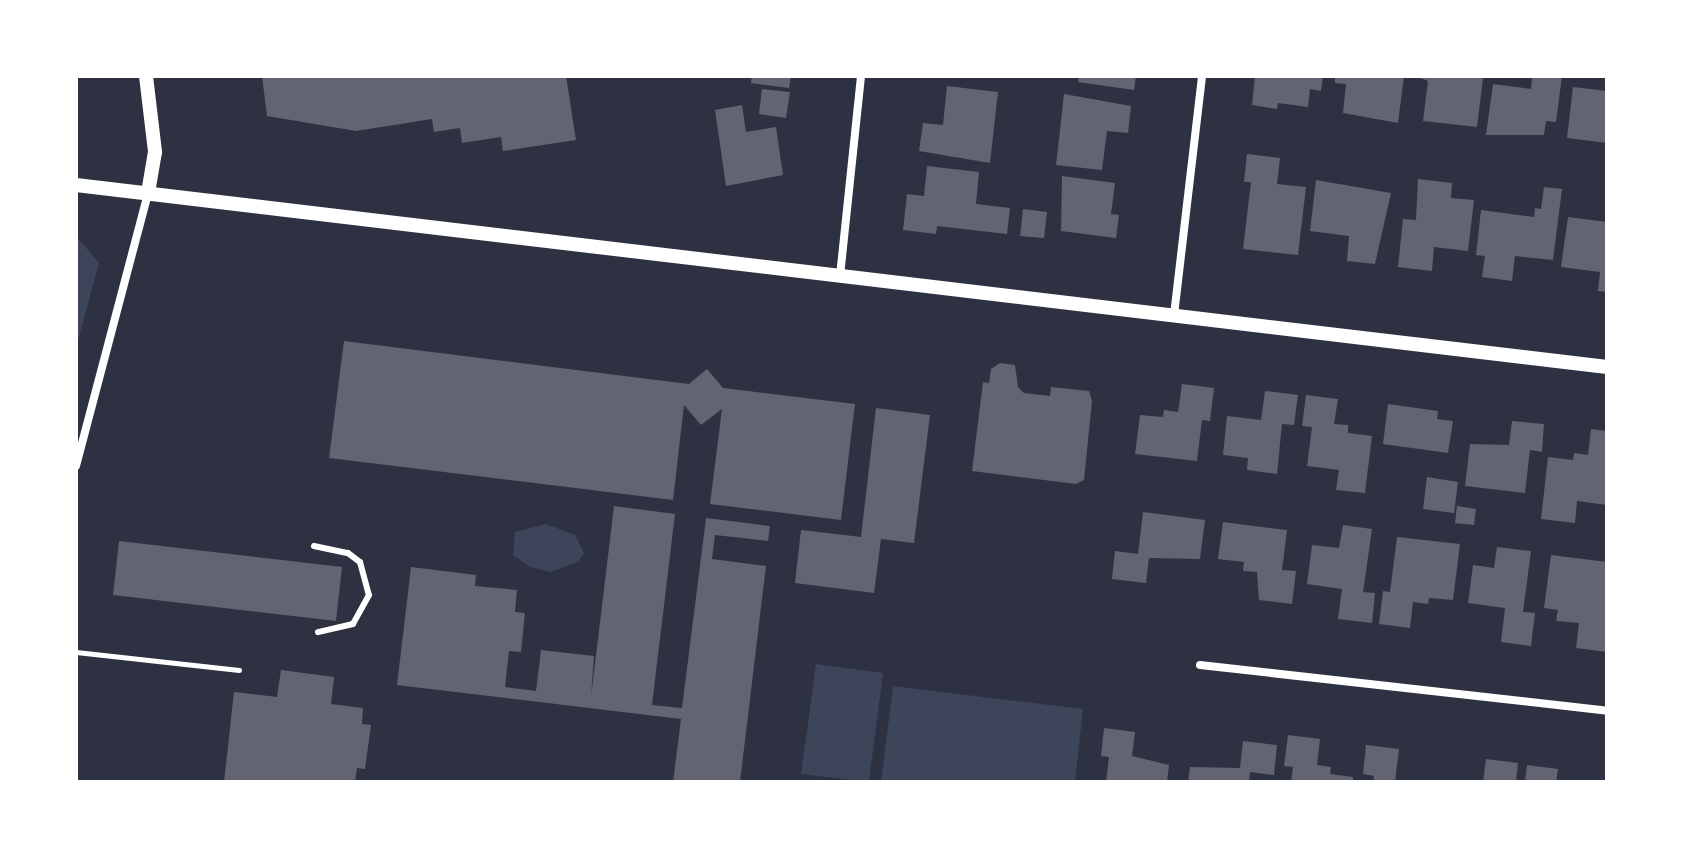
<!DOCTYPE html>
<style>
body{margin:0}
#map{position:relative;width:1683px;height:858px;overflow:hidden;background:#2d3142;font-family:"Noto Sans",sans-serif}
div>[style]{position:absolute}
.green>*{inset:0;background:#3c4559}
.building>*{inset:0;background:#626471}
.path>*{height:5px;margin:-2.5px;padding:0 2.5px;transform-origin:2.5px;border-radius:2.5px;background:#fff}
.service>*{height:6px;margin:-3px;padding:0 3px;transform-origin:3px;border-radius:3px;background:#fff}
.minor>*{height:8px;margin:-4px;padding:0 4px;transform-origin:4px;border-radius:4px;background:#fff}
.tertiary>*{height:14px;margin:-7px;padding:0 7px;transform-origin:7px;border-radius:7px;background:#fff}
span{translate:-50% -50%;white-space:nowrap;text-align:center;line-height:1.15;-webkit-text-stroke:6px #fff;paint-order:stroke}
.frame{position:absolute;inset:0;border:78px solid #fff;pointer-events:none}
</style>
<div id="map">
<div class="green">
<div style="clip-path:polygon(76px 236px,99px 263px,76px 348px)"></div>
<div style="clip-path:polygon(546px 524px,575px 535px,584px 553px,579px 561px,551px 572px,530px 567px,513px 555px,515px 532px)"></div>
<div style="clip-path:polygon(816px 664px,883px 673px,869px 782px,801px 774px)"></div>
<div style="clip-path:polygon(893px 686px,1083px 709px,1075px 782px,881px 782px)"></div>
</div>
<div class="building">
<div style="clip-path:polygon(262px 76px,566px 76px,576px 140px,503px 151px,501px 137px,462px 143px,460px 128px,434px 132px,432px 119px,356px 131px,267px 116px)"></div>
<div style="clip-path:polygon(752px 76px,791px 76px,789px 88px,751px 83px)"></div>
<div style="clip-path:polygon(1079px 76px,1136px 76px,1134px 90px,1078px 82px)"></div>
<div style="clip-path:polygon(1255px 76px,1323px 76px,1321px 91px,1310px 89px,1308px 107px,1278px 103px,1277px 109px,1252px 105px)"></div>
<div style="clip-path:polygon(1335px 76px,1404px 76px,1398px 123px,1343px 113px,1346px 84px,1335px 83px)"></div>
<div style="clip-path:polygon(1416px 76px,1483px 78px,1477px 127px,1423px 121px,1428px 81px)"></div>
<div style="clip-path:polygon(1532px 76px,1562px 76px,1556px 122px,1546px 121px,1544px 135px,1486px 135px,1493px 84px,1531px 89px)"></div>
<div style="clip-path:polygon(947px 86px,998px 92px,990px 163px,919px 151px,923px 123px,943px 125px)"></div>
<div style="clip-path:polygon(1573px 87px,1607px 91px,1607px 143px,1567px 138px)"></div>
<div style="clip-path:polygon(762px 89px,790px 92px,786px 118px,759px 114px)"></div>
<div style="clip-path:polygon(1064px 94px,1131px 106px,1128px 133px,1107px 131px,1102px 170px,1056px 165px)"></div>
<div style="clip-path:polygon(742px 105px,746px 132px,776px 127px,783px 175px,726px 186px,715px 110px)"></div>
<div style="clip-path:polygon(1247px 154px,1280px 158px,1277px 184px,1306px 187px,1298px 255px,1243px 249px,1251px 182px,1244px 182px)"></div>
<div style="clip-path:polygon(927px 166px,979px 172px,976px 204px,1010px 208px,1007px 234px,937px 226px,936px 234px,903px 230px,907px 194px,924px 196px)"></div>
<div style="clip-path:polygon(1062px 176px,1115px 183px,1111px 214px,1119px 215px,1116px 238px,1061px 231px)"></div>
<div style="clip-path:polygon(1418px 179px,1452px 183px,1451px 198px,1474px 200px,1468px 251px,1434px 247px,1432px 271px,1398px 267px,1403px 219px,1416px 220px)"></div>
<div style="clip-path:polygon(1316px 180px,1391px 193px,1375px 264px,1347px 261px,1349px 236px,1310px 231px)"></div>
<div style="clip-path:polygon(1544px 187px,1562px 189px,1553px 260px,1515px 256px,1512px 281px,1482px 277px,1485px 256px,1476px 255px,1481px 210px,1534px 217px,1535px 208px,1541px 209px)"></div>
<div style="clip-path:polygon(1023px 209px,1047px 212px,1044px 238px,1020px 236px)"></div>
<div style="clip-path:polygon(1568px 217px,1607px 222px,1607px 292px,1598px 291px,1600px 272px,1561px 267px)"></div>
<div style="clip-path:polygon(344px 341px,689px 384px,707px 369px,723px 388px,855px 404px,841px 520px,710px 504px,722px 409px,701px 425px,684px 405px,673px 500px,329px 458px)"></div>
<div style="clip-path:polygon(1000px 363px,1015px 365px,1018px 387px,1024px 393px,1050px 396px,1051px 387px,1089px 391px,1092px 401px,1084px 480px,1076px 484px,972px 471px,983px 382px,989px 383px,991px 369px)"></div>
<div style="clip-path:polygon(1182px 384px,1214px 388px,1210px 421px,1202px 420px,1197px 461px,1135px 454px,1140px 415px,1163px 417px,1164px 410px,1178px 412px)"></div>
<div style="clip-path:polygon(1265px 391px,1298px 395px,1294px 425px,1282px 424px,1277px 474px,1247px 470px,1248px 458px,1223px 455px,1227px 416px,1261px 420px)"></div>
<div style="clip-path:polygon(1306px 395px,1338px 399px,1334px 424px,1348px 425px,1348px 433px,1372px 436px,1365px 493px,1336px 490px,1339px 470px,1307px 466px,1312px 427px,1302px 426px)"></div>
<div style="clip-path:polygon(1388px 404px,1438px 411px,1437px 419px,1453px 421px,1448px 453px,1383px 444px)"></div>
<div style="clip-path:polygon(876px 408px,930px 415px,914px 543px,881px 539px,874px 593px,795px 583px,801px 530px,861px 537px)"></div>
<div style="clip-path:polygon(1512px 421px,1544px 424px,1542px 452px,1530px 450px,1525px 493px,1465px 486px,1470px 444px,1509px 445px)"></div>
<div style="clip-path:polygon(1591px 429px,1607px 431px,1607px 505px,1577px 501px,1575px 523px,1541px 519px,1548px 457px,1573px 460px,1574px 453px,1588px 455px)"></div>
<div style="clip-path:polygon(1427px 477px,1458px 482px,1454px 513px,1423px 509px)"></div>
<div style="clip-path:polygon(614px 506px,675px 514px,652px 705px,682px 708px,706px 518px,770px 526px,768px 541px,715px 535px,712px 559px,766px 566px,740px 782px,673px 782px,681px 719px,397px 685px,411px 567px,476px 575px,475px 586px,517px 590px,515px 612px,525px 613px,521px 652px,509px 651px,505px 687px,536px 691px,541px 650px,594px 656px,591px 697px)"></div>
<div style="clip-path:polygon(1457px 506px,1476px 509px,1474px 525px,1455px 523px)"></div>
<div style="clip-path:polygon(1143px 512px,1205px 520px,1200px 559px,1149px 558px,1146px 583px,1112px 579px,1115px 551px,1138px 554px)"></div>
<div style="clip-path:polygon(1223px 522px,1287px 530px,1282px 570px,1296px 571px,1292px 604px,1259px 600px,1257px 572px,1243px 571px,1244px 562px,1218px 559px)"></div>
<div style="clip-path:polygon(1343px 525px,1372px 529px,1363px 592px,1375px 593px,1372px 623px,1338px 619px,1342px 589px,1307px 584px,1312px 545px,1339px 548px)"></div>
<div style="clip-path:polygon(1397px 537px,1460px 544px,1453px 600px,1429px 598px,1428px 604px,1413px 602px,1410px 628px,1379px 624px,1383px 591px,1390px 592px)"></div>
<div style="clip-path:polygon(119px 541px,342px 567px,336px 621px,113px 595px)"></div>
<div style="clip-path:polygon(1497px 547px,1531px 551px,1523px 612px,1535px 613px,1531px 646px,1501px 642px,1505px 608px,1468px 603px,1473px 565px,1494px 568px)"></div>
<div style="clip-path:polygon(1551px 555px,1607px 562px,1607px 652px,1576px 648px,1579px 623px,1556px 621px,1558px 610px,1544px 608px)"></div>
<div style="clip-path:polygon(281px 670px,334px 677px,331px 704px,363px 708px,362px 724px,371px 725px,365px 769px,357px 768px,355px 782px,224px 782px,234px 692px,277px 697px)"></div>
<div style="clip-path:polygon(1104px 728px,1135px 732px,1132px 756px,1169px 765px,1167px 782px,1106px 782px,1109px 757px,1101px 756px)"></div>
<div style="clip-path:polygon(1288px 735px,1320px 739px,1317px 765px,1331px 767px,1330px 774px,1353px 777px,1353px 782px,1291px 782px,1293px 767px,1284px 766px)"></div>
<div style="clip-path:polygon(1243px 741px,1277px 745px,1274px 775px,1250px 772px,1249px 782px,1188px 782px,1190px 767px,1240px 768px)"></div>
<div style="clip-path:polygon(1366px 745px,1399px 749px,1395px 782px,1373px 782px,1374px 776px,1363px 774px)"></div>
<div style="clip-path:polygon(1486px 759px,1518px 763px,1516px 782px,1483px 782px)"></div>
<div style="clip-path:polygon(1527px 765px,1558px 769px,1556px 782px,1525px 782px)"></div>
</div>
<div class="path">
<div style="left:76px;top:652px;width:164px;rotate:6.3deg"></div>
</div>
<div class="service">
<div style="left:314px;top:546px;width:35px;rotate:12deg"></div>
<div style="left:348px;top:553px;width:15px;rotate:37deg"></div>
<div style="left:360px;top:562px;width:34px;rotate:75deg"></div>
<div style="left:369px;top:595px;width:33px;rotate:119deg"></div>
<div style="left:353px;top:624px;width:36px;rotate:167deg"></div>
</div>
<div class="minor">
<div style="left:840px;top:276px;width:201px;rotate:-84deg"></div>
<div style="left:1174px;top:315px;width:241px;rotate:-83.3deg"></div>
<div style="left:76px;top:466px;width:282px;rotate:-75.2deg"></div>
<div style="left:1200px;top:665px;width:410px;rotate:6.4deg"></div>
</div>
<div class="tertiary">
<div style="left:146px;top:76px;width:77px;rotate:83.2deg"></div>
<div style="left:155px;top:152px;width:42px;rotate:99.7deg"></div>
<div style="left:76px;top:185px;width:1542px;rotate:6.78deg"></div>
</div>
<div class="frame"></div>
</div>
